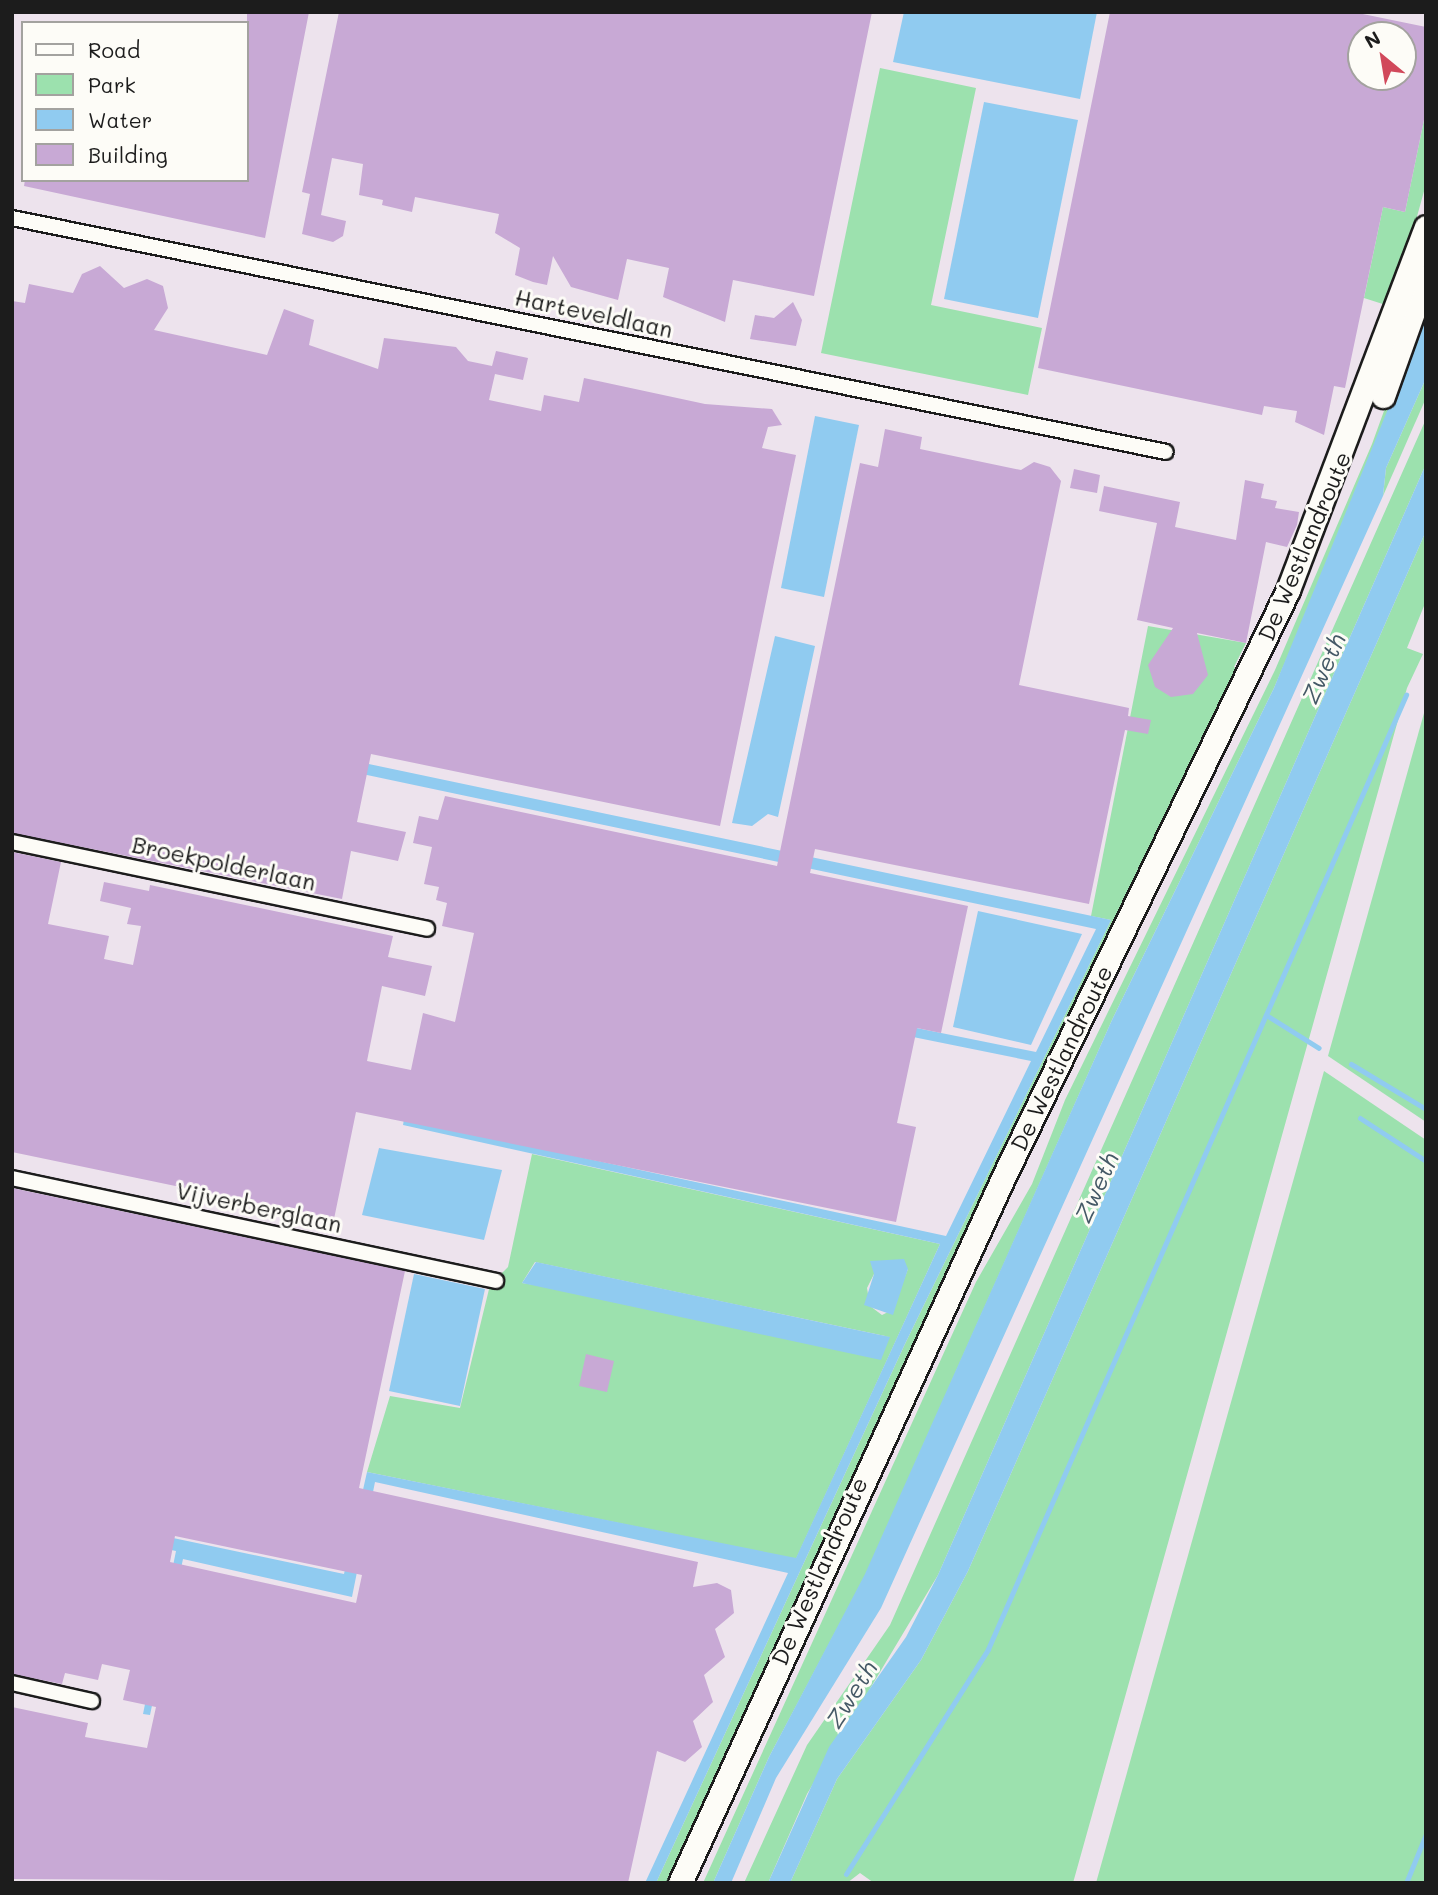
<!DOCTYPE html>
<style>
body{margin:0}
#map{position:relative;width:1438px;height:1895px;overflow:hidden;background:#ede3ed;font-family:Mali,sans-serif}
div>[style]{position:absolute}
.green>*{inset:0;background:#9ce1ae}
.water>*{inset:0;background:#90cbf0}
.stream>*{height:5px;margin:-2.5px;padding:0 2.5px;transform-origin:2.5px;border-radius:2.5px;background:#90cbf0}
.building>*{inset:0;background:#c8a9d5}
.roads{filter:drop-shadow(2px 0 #1c1c1c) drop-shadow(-2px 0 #1c1c1c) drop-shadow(0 2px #1c1c1c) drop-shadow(0 -2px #1c1c1c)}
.minor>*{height:14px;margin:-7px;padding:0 7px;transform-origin:7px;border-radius:7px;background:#fdfcf7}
.primary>*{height:23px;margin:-11.5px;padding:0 11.5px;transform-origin:11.5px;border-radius:11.5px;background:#fdfcf7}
span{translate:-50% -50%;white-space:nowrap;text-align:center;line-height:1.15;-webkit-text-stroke:6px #fdfcf7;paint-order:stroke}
.street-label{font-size:23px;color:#1c1c1c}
.water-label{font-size:24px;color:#455966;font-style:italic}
.frame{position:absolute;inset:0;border:14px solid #1c1c1c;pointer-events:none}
.legend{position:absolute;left:21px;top:21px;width:228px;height:161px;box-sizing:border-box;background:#fdfcf7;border:2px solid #a3a29f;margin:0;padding:9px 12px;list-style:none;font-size:21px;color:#1c1c1c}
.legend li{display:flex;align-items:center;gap:14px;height:35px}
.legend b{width:35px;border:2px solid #a3a29f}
.north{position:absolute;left:1347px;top:21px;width:70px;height:70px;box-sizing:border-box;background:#fdfcf7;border:2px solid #a3a29f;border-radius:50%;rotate:330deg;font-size:19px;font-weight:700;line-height:28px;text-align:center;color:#1c1c1c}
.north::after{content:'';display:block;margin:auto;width:24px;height:32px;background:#d1495b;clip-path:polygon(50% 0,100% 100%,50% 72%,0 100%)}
</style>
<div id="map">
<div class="green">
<div style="clip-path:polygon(880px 68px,976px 88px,931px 305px,1042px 328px,1028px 395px,821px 353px)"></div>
<div style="clip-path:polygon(1426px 110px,1426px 184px,1392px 307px,1364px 298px,1383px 207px,1405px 212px)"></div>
<div style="clip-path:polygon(1426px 295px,1426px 316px,1381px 438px,1274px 688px,1112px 1020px,866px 1574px,769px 1757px,713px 1883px,703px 1883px,976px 1282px,1032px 1184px,1065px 1100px,1275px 670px,1372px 444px)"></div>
<div style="clip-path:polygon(1426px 378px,1426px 398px,1383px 496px,1386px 468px)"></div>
<div style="clip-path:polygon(1426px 419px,1426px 464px,938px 1575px,807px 1794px,768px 1883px,744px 1883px,807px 1745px,890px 1625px)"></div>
<div style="clip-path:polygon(1426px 531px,1426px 601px,1407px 648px,1423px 654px,1407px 688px,1073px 1883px,874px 1883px,860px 1873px,847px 1883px,790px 1883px,837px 1779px,921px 1660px,968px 1571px)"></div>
<div style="clip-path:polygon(1148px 626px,1246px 643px,1234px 667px,1241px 672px,673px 1883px,656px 1883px,904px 1346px,1111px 920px,1091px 916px)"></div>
<div style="clip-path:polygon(1426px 706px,1426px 1122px,1328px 1056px)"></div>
<div style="clip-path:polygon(1324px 1071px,1426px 1140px,1426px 1883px,1096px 1883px)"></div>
<div style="clip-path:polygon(evenodd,532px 1154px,940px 1244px,796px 1559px,367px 1472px,390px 1396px,460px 1408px,490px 1285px,508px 1267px,532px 1154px,535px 1262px,890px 1337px,522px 1283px,535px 1262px,532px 1154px,908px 1269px,892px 1310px,882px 1315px,870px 1306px,867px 1288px,874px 1274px,908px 1269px)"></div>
</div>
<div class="water">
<div style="clip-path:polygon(904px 12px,1097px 12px,1080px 99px,893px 62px)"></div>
<div style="clip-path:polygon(984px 102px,1078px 120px,1038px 318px,944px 299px)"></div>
<div style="clip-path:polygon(1426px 316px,1426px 378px,1386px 468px,1383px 496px,881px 1608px,776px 1778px,731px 1883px,713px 1883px,769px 1757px,865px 1574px,1112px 1020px,1274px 688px)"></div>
<div style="clip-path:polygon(815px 416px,859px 425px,824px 597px,781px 588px)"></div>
<div style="clip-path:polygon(1426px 464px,1426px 531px,968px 1571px,921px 1660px,837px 1779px,790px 1883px,768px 1883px,829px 1747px,906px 1637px,938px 1575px)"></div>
<div style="clip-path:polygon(775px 636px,815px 646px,778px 817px,768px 814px,752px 826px,732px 823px)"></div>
<div style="clip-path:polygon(12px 689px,1111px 920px,904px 1346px,656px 1883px,645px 1883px,788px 1573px,375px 1482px,352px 1597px,183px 1559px,150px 1715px,143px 1714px,176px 1551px,12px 1516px,12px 1504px,344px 1574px,367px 1472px,796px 1558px,940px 1244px,403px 1125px,404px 1119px,946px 1236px,1031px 1061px,509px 955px,509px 946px,1036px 1052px,1096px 929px,12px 700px)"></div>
<div style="clip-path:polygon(978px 911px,1082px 934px,1031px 1045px,953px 1027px)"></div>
<div style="clip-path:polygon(379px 1148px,502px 1170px,484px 1240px,362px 1215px)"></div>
<div style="clip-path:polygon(904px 1259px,908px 1269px,893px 1315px,864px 1305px,874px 1274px,870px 1261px)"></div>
<div style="clip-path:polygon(536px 1262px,890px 1337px,881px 1360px,522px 1283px)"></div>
<div style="clip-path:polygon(414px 1274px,485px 1289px,460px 1406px,389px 1391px)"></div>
</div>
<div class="stream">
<div style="left:1266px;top:1015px;width:62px;rotate:31.9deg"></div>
<div style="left:1351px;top:1064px;width:87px;rotate:31deg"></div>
<div style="left:1360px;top:1118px;width:79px;rotate:33.1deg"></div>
<div style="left:846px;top:1874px;width:266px;rotate:-57.7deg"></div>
<div style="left:988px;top:1649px;width:1042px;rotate:-66.34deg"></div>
<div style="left:1406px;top:1883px;width:53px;rotate:-67.8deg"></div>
</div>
<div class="building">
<div style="clip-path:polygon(247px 12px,309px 12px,265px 238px,24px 186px,25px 180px,247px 180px)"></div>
<div style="clip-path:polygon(339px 12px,872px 12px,814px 296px,733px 280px,725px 322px,663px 297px,669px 268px,627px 259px,618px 300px,571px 287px,553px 256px,547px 285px,533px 282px,515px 275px,520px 248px,495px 233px,499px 214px,415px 197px,412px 212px,382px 205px,383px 200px,359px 195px,363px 164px,332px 158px,321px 215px,346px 221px,343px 236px,333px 242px,302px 234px,310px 194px,302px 192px)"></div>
<div style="clip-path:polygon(evenodd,1110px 12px,1353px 12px,1426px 27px,1426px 110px,1405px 212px,1383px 207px,1345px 388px,1334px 386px,1324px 435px,1295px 422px,1297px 411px,1264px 406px,1262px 415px,1038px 368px,1110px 12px,1361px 35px,1403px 35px,1403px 77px,1361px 77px,1361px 35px)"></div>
<div style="clip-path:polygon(100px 266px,124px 288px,147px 279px,163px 286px,168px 308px,154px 330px,267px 355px,284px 309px,314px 320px,309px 345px,378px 369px,384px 338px,456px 347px,468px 361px,492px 366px,496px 351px,528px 358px,523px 380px,495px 374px,489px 400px,541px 411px,544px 395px,579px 402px,584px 378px,705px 404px,772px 409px,782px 425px,768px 427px,762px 448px,796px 455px,720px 826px,371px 754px,357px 822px,406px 832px,398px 861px,351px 851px,342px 899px,12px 833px,12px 301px,25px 303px,29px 284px,73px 293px,82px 274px)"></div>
<div style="clip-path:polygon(793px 302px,802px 320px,796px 346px,750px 339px,755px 315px,774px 318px)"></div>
<div style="clip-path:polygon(885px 429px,922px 437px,920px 449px,1021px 470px,1034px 462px,1050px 467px,1061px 481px,1019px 685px,1129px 708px,1128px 716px,1151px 720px,1148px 734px,1125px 730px,1089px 904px,815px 849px,810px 873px,968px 906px,941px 1033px,917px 1028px,897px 1123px,916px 1127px,896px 1222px,356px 1112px,334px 1219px,12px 1152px,12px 852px,61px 862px,48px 924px,109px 936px,104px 959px,133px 965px,141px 926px,127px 924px,131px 908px,100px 901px,104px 882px,149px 891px,150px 885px,393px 936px,388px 957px,432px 966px,425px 996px,382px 986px,367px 1061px,411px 1070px,423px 1013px,455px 1022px,474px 933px,442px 926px,447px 903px,436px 900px,439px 887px,424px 884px,432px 847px,413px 843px,419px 816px,438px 820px,445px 796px,777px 866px,860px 463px,878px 467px)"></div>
<div style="clip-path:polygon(1074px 469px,1100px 475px,1097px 493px,1070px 488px)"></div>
<div style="clip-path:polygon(1245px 480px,1264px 484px,1261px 498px,1277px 501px,1275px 508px,1299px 512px,1297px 525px,1287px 547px,1266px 542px,1246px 643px,1197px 633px,1208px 675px,1193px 694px,1171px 697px,1155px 687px,1148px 665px,1173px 628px,1137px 620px,1157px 523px,1099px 511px,1104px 486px,1180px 502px,1175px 527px,1236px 540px)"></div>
<div style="clip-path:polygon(evenodd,12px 1188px,405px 1271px,359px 1488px,698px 1562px,693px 1587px,717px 1583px,731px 1590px,734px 1613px,715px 1629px,725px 1657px,704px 1675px,713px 1702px,693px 1721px,702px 1747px,685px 1762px,657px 1751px,628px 1883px,12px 1879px,12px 1707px,88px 1723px,85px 1737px,147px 1748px,156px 1707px,123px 1700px,130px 1670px,102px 1664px,98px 1680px,65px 1673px,62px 1684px,12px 1674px,12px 1188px,175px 1536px,362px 1575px,356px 1603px,170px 1562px,175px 1536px)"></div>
<div style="clip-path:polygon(586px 1354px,614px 1361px,607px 1392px,579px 1386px)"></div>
</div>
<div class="roads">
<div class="minor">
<div style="left:12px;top:218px;width:1177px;rotate:11.46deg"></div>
<div style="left:12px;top:842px;width:424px;rotate:11.8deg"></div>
<div style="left:12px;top:1178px;width:495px;rotate:12deg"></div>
<div style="left:12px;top:1683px;width:82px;rotate:12.7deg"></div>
</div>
<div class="primary">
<div style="left:1383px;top:396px;width:127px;rotate:-70.3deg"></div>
<div style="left:680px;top:1883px;width:775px;rotate:-65.38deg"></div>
<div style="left:1003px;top:1178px;width:653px;rotate:-64.14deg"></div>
<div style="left:1288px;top:590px;width:388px;rotate:-69.2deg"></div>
</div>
</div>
<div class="street-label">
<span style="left:594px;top:313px;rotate:12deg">Harteveldlaan</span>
<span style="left:1304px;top:546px;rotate:-67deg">De Westlandroute</span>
<span style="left:224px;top:863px;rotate:12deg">Broekpolderlaan</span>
<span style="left:1061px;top:1058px;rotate:-64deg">De Westlandroute</span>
<span style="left:259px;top:1207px;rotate:12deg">Vijverberglaan</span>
<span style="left:819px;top:1571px;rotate:-66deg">De Westlandroute</span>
</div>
<div class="water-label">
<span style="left:1323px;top:668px;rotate:-66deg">Zweth</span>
<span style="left:1096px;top:1187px;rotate:-66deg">Zweth</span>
<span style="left:851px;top:1694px;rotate:-58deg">Zweth</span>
</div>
<div class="frame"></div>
<ul class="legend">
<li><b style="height:9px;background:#fdfcf7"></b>Road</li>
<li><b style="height:19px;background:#9ce1ae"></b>Park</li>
<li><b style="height:19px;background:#90cbf0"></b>Water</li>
<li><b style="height:19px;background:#c8a9d5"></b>Building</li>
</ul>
<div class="north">N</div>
</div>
